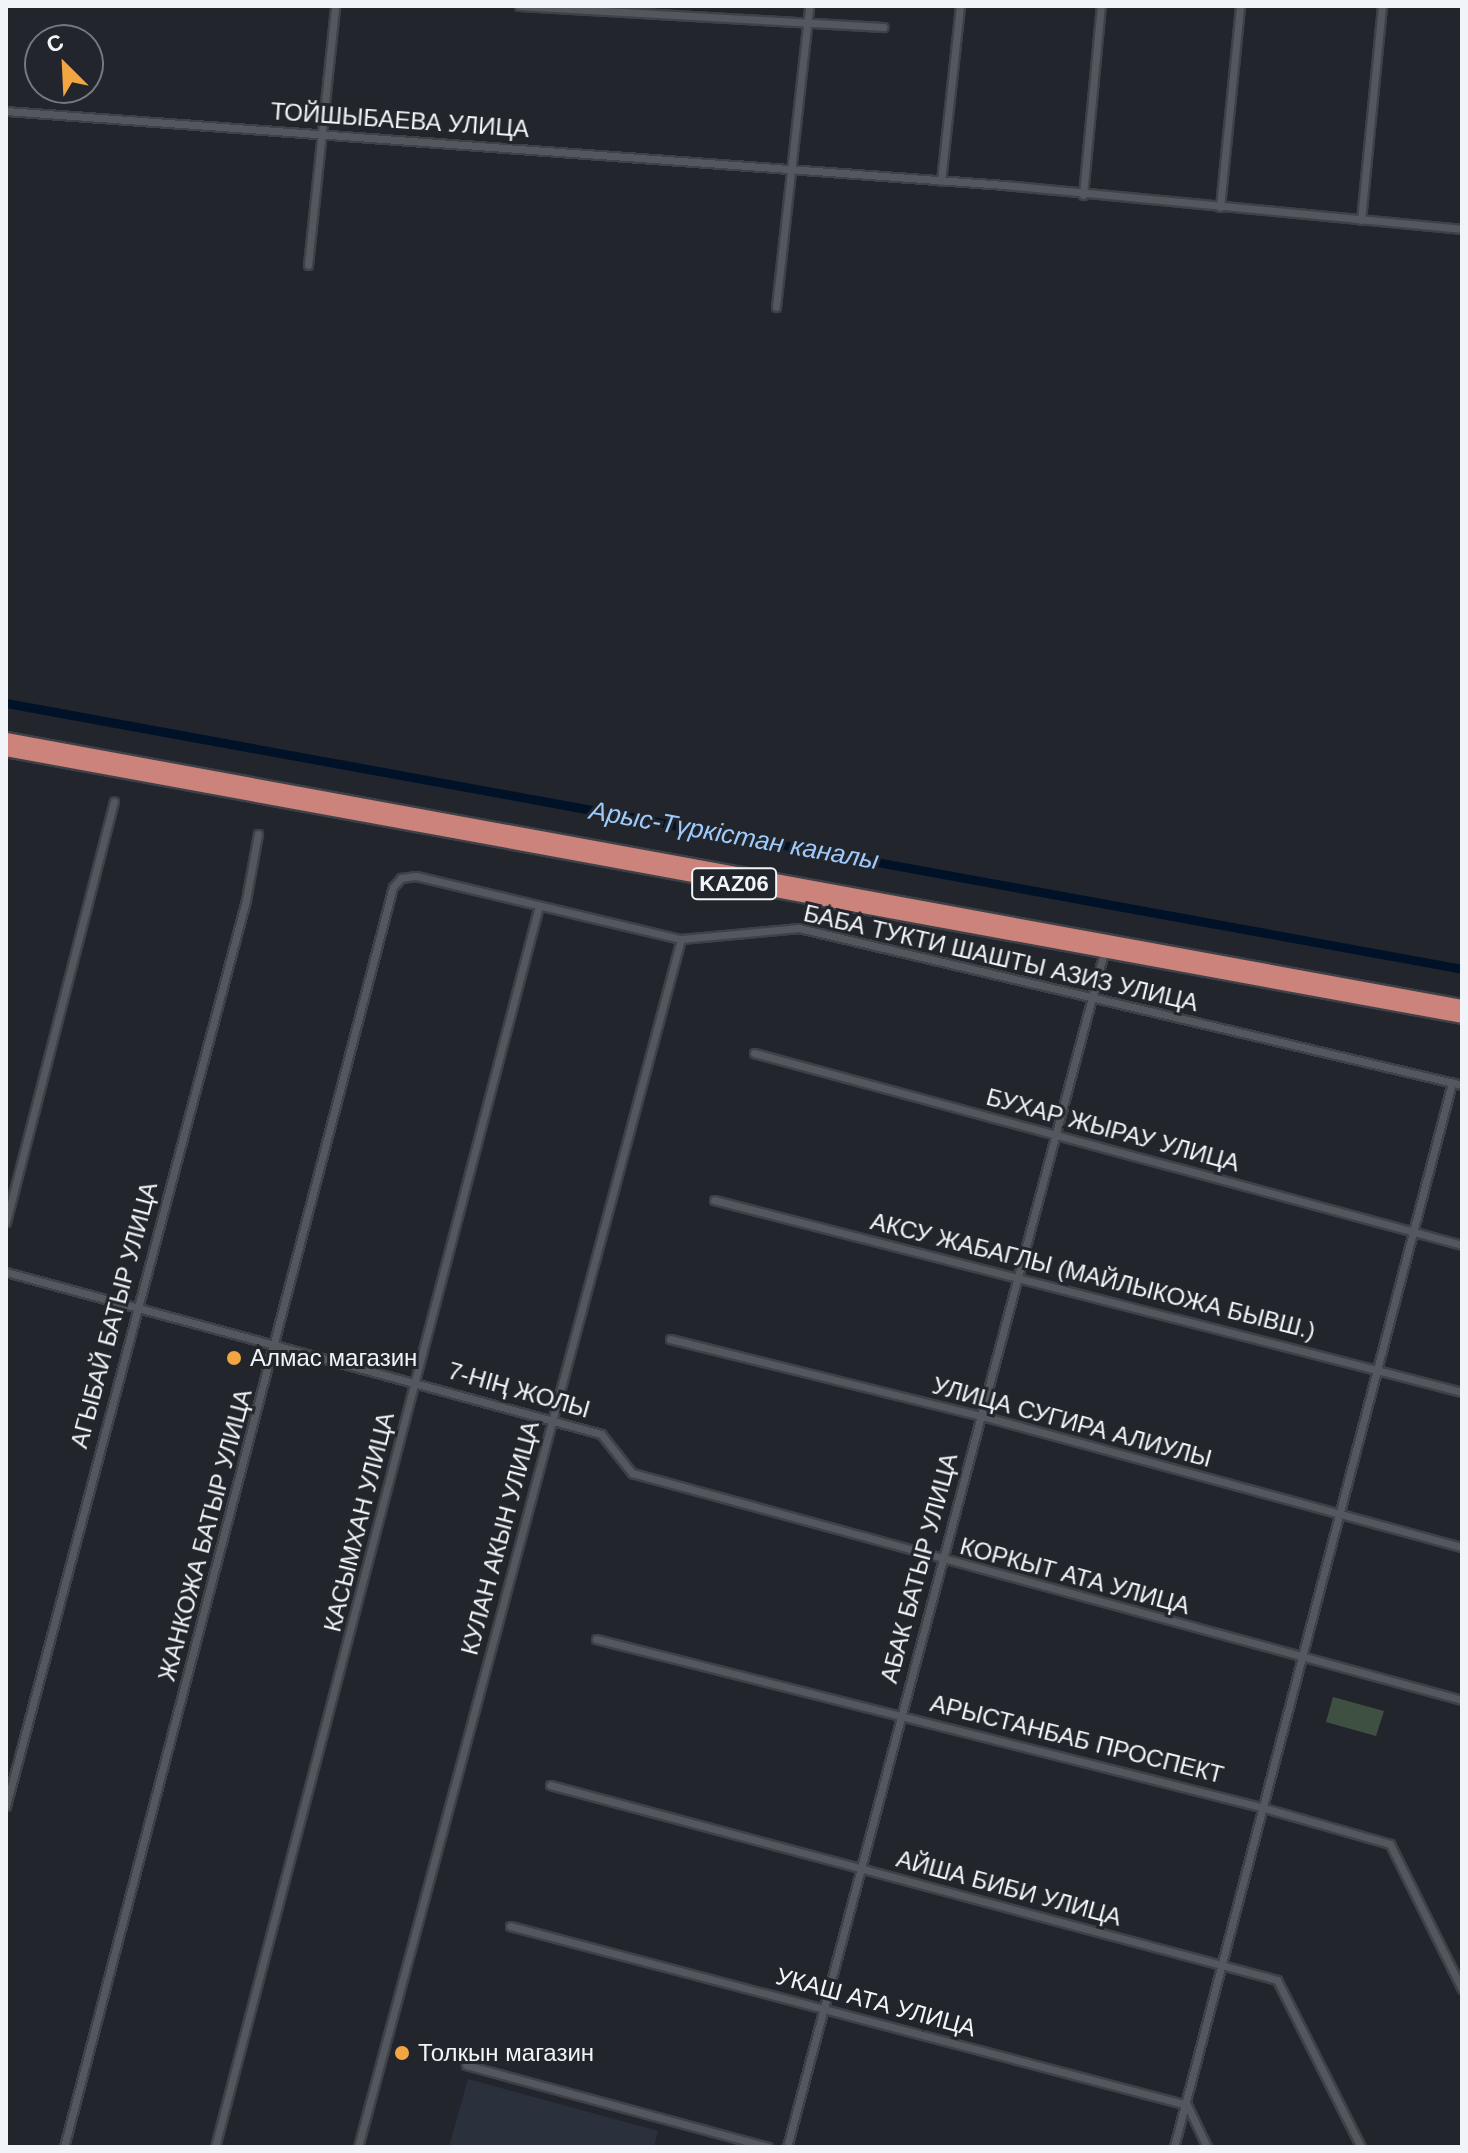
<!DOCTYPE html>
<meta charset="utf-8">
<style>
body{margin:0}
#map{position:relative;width:1468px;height:2153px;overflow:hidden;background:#22262c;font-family:Helvetica,sans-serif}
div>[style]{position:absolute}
.built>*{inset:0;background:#2a313c}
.green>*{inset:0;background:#3d5042}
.canal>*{height:9px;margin:-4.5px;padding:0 4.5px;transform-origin:4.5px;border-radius:4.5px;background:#001228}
.roads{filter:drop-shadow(2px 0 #3e4147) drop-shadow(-2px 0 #3e4147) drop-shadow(0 2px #3e4147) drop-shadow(0 -2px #3e4147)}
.minor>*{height:7px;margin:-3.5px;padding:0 3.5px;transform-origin:3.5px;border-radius:3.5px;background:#53575e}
.trunk>*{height:12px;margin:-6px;padding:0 6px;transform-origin:6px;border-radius:6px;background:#cb837b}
.dots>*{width:22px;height:22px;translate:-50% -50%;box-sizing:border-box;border:4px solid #22262c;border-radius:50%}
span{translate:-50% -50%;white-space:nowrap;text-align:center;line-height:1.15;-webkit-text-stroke:6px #22262c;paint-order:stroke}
.shield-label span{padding:2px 6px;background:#22262c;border:2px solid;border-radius:6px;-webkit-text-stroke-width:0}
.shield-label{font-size:22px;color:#f1f4f8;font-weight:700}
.street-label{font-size:24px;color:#f1f4f8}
.poi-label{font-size:24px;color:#f1f4f8}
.left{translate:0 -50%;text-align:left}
.water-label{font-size:26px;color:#9ecbfb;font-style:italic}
.frame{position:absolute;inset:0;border:8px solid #f1f4f8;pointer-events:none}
.north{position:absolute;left:24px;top:24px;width:80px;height:80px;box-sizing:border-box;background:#22262c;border:2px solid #75787e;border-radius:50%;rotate:336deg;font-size:22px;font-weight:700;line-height:32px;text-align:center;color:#f1f4f8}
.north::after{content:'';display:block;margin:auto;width:28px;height:36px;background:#f3a542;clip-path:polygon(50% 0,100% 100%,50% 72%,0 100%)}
</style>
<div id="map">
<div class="built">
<div style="clip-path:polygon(468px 2079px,658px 2131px,654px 2147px,449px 2147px)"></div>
</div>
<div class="green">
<div style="clip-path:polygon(1333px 1697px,1384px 1711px,1376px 1736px,1326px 1722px)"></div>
</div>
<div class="canal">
<div style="left:6px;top:703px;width:1480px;rotate:10.35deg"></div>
</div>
<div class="roads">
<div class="minor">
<div style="left:519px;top:6px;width:365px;rotate:3.3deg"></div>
<div style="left:6px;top:111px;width:1002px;rotate:4.24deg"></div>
<div style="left:1005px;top:185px;width:459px;rotate:5.5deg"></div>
<div style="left:941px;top:181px;width:176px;rotate:-83.8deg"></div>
<div style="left:1083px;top:195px;width:190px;rotate:-84.6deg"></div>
<div style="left:1220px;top:207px;width:202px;rotate:-84.3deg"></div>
<div style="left:1361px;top:220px;width:215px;rotate:-84.4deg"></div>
<div style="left:308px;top:265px;width:260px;rotate:-84deg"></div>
<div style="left:776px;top:307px;width:303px;rotate:-83.7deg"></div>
<div style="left:754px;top:1053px;width:734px;rotate:15.17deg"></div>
<div style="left:714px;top:1200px;width:772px;rotate:14.4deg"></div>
<div style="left:6px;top:1222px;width:434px;rotate:-75.6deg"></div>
<div style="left:6px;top:1272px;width:617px;rotate:15.23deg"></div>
<div style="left:601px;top:1434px;width:50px;rotate:51.5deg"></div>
<div style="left:632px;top:1473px;width:860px;rotate:15.3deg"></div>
<div style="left:670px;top:1339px;width:321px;rotate:13.9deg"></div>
<div style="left:982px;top:1416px;width:498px;rotate:15.3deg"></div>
<div style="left:596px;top:1639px;width:686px;rotate:14.18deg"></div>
<div style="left:1261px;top:1807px;width:134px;rotate:16deg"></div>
<div style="left:1390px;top:1844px;width:162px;rotate:63.6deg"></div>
<div style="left:550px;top:1785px;width:753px;rotate:15.01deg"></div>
<div style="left:1277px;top:1980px;width:187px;rotate:63.3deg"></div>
<div style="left:6px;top:1806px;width:937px;rotate:-75.16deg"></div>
<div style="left:246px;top:900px;width:67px;rotate:-79.7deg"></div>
<div style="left:510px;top:1926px;width:700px;rotate:14.81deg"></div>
<div style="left:1187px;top:2105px;width:47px;rotate:64.5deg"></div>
<div style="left:466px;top:2065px;width:313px;rotate:15.2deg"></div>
<div style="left:64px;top:2147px;width:1302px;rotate:-75.37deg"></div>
<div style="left:393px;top:887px;width:12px;rotate:-48deg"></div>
<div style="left:401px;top:878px;width:15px;rotate:-8deg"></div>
<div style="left:416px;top:876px;width:272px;rotate:13.4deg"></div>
<div style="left:681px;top:939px;width:119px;rotate:-5.3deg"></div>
<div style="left:799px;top:928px;width:681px;rotate:13.32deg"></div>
<div style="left:215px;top:2147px;width:1283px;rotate:-75.37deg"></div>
<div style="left:358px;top:2147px;width:1250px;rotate:-75.03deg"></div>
<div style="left:787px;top:2147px;width:1236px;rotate:-75.14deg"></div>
<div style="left:1174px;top:2147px;width:1100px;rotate:-75.36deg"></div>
</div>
<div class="trunk">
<div style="left:6px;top:739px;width:1480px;rotate:10.39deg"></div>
<div style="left:6px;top:750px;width:1480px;rotate:10.39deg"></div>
</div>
</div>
<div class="dots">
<div style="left:234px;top:1358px;background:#f3a542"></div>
<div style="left:402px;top:2053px;background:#f3a542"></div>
</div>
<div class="shield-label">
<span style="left:734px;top:884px">KАZ06</span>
</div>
<div class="street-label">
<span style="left:400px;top:120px;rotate:4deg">ТОЙШЫБАЕВА УЛИЦА</span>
<span style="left:1001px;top:958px;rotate:13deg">БАБА ТУКТИ ШАШТЫ АЗИЗ УЛИЦА</span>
<span style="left:1113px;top:1130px;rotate:15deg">БУХАР ЖЫРАУ УЛИЦА</span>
<span style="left:1093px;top:1276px;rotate:14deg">АКСУ ЖАБАГЛЫ (МАЙЛЫКОЖА БЫВШ.)</span>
<span style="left:114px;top:1315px;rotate:-75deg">АГЫБАЙ БАТЫР УЛИЦА</span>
<span style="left:519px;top:1390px;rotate:16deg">7-НІҢ ЖОЛЫ</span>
<span style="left:1072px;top:1422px;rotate:15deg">УЛИЦА СУГИРА АЛИУЛЫ</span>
<span style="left:359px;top:1522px;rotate:-76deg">КАСЫМХАН УЛИЦА</span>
<span style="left:205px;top:1535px;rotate:-75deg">ЖАНКОЖА БАТЫР УЛИЦА</span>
<span style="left:500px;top:1538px;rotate:-75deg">КУЛАН АКЫН УЛИЦА</span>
<span style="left:919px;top:1568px;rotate:-75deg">АБАК БАТЫР УЛИЦА</span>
<span style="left:1075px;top:1576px;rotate:15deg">КОРКЫТ АТА УЛИЦА</span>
<span style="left:1077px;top:1739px;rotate:14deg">АРЫСТАНБАБ ПРОСПЕКТ</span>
<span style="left:1009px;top:1888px;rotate:15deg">АЙША БИБИ УЛИЦА</span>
<span style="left:876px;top:2002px;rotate:15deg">УКАШ АТА УЛИЦА</span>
</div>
<div class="poi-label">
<span class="left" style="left:250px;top:1358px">Алмас магазин</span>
<span class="left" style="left:418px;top:2053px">Толкын магазин</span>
</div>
<div class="water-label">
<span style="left:734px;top:836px;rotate:10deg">Арыс-Түркістан каналы</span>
</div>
<div class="frame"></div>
<div class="north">С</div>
</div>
